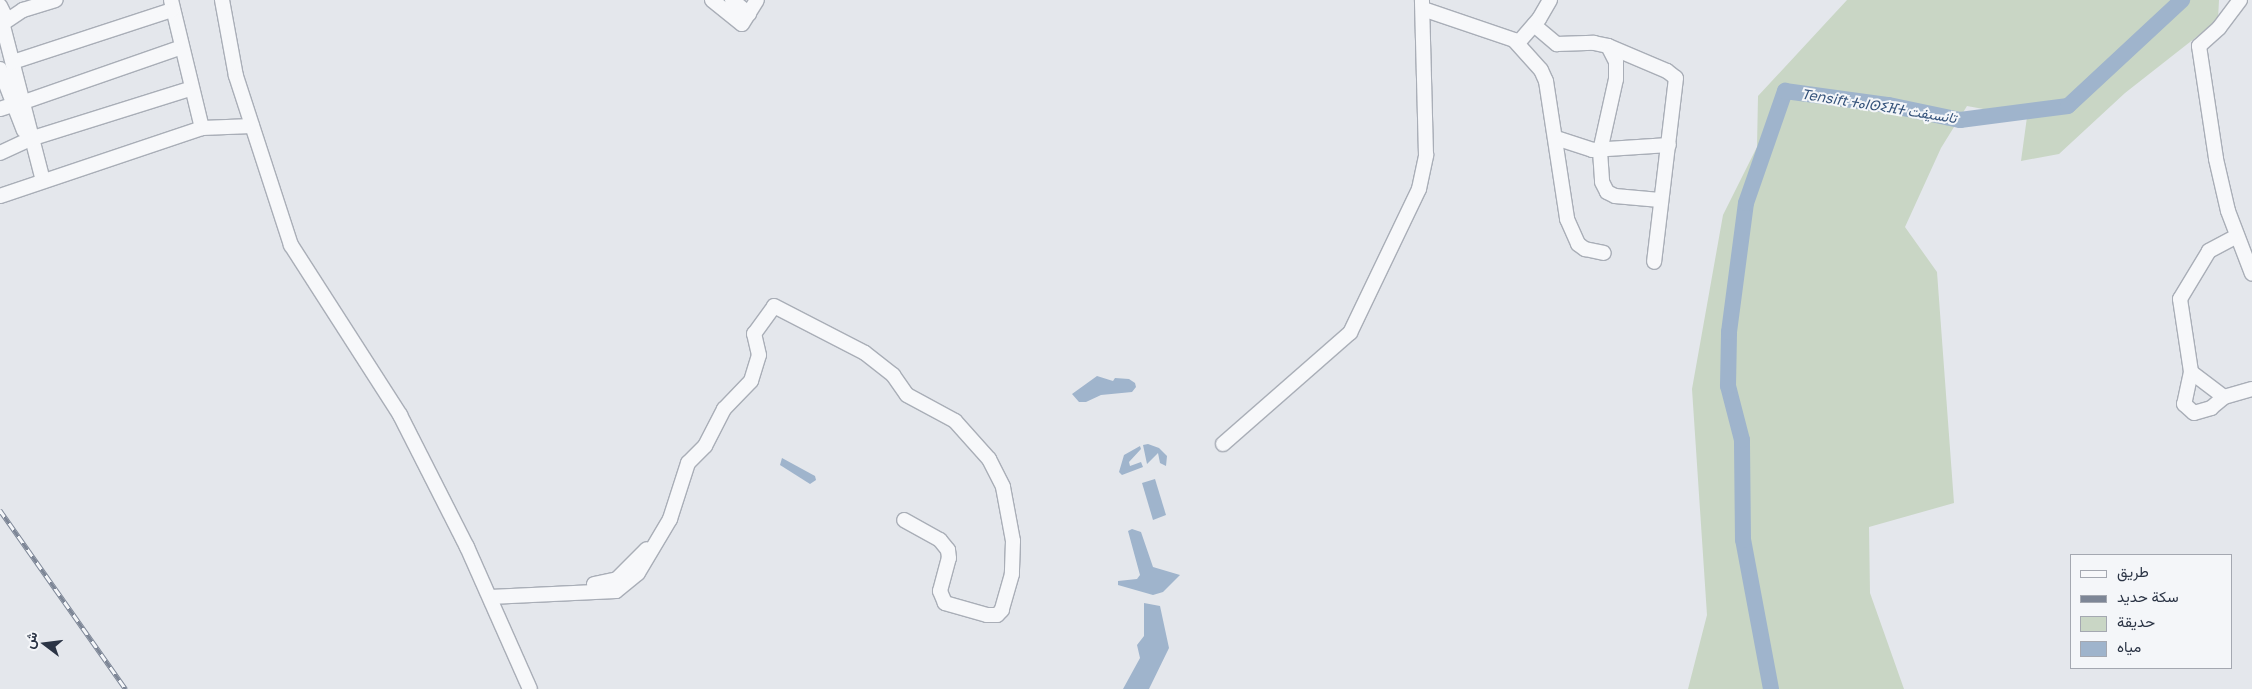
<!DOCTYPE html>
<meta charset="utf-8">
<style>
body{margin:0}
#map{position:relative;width:2252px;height:689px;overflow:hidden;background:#e4e7ec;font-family:"Golos Text",Vazirmatn,"Noto Sans Tifinagh",sans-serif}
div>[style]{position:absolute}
.green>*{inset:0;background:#c9d6c5}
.water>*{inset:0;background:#9fb4cc}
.river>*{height:16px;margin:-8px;padding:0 8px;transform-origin:8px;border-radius:8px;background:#9fb4cc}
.roads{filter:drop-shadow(1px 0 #a9aeb7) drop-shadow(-1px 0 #a9aeb7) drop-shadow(0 1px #a9aeb7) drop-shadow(0 -1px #a9aeb7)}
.minor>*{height:14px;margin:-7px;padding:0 7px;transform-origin:7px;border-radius:7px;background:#f7f8fa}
.rail>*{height:4.5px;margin-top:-2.25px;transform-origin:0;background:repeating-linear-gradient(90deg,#f4f6f9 0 8px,#7d8696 0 16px);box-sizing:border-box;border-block:1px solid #7d8696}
span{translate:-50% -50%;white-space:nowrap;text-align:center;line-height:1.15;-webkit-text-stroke:4px #f4f6f9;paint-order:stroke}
.water-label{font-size:14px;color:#34527a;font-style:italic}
.legend{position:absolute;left:2070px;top:554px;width:162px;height:115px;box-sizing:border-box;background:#f4f6f9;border:1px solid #a4a8b1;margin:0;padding:6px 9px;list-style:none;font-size:15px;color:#2b3445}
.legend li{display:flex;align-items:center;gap:10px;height:25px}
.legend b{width:25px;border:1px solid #a4a8b1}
.north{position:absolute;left:20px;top:619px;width:50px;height:50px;-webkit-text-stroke:4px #f4f6f9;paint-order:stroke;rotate:285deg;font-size:14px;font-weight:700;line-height:20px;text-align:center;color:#2b3445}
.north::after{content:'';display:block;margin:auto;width:18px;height:22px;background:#2b3445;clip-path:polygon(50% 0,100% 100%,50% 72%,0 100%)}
</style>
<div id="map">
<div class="green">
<div style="clip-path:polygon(1847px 0,2219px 0,2218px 20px,2125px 93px,2059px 154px,2021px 161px,2027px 117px,1967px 106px,1941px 148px,1905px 227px,1937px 272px,1954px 503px,1869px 527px,1870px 593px,1904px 689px,1688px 689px,1707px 615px,1692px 389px,1723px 215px,1757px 147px,1758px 96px)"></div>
</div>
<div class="water">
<div style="clip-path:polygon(1097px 376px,1113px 381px,1115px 378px,1129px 379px,1135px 383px,1136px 387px,1132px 392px,1101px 395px,1086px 402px,1079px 402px,1072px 394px)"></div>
<div style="clip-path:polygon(1148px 444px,1159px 448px,1167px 456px,1166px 466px,1160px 463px,1158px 453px,1147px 464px,1143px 445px)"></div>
<div style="clip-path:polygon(1140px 446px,1141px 449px,1129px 462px,1130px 466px,1141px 462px,1143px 467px,1122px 475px,1119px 472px,1124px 455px)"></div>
<div style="clip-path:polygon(782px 458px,815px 476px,816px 480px,810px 484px,780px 465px)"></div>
<div style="clip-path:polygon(1155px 479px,1166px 515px,1153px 520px,1142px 483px)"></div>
<div style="clip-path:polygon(1132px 529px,1141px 532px,1153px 567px,1180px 575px,1163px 592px,1153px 595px,1118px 585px,1118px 581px,1137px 579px,1140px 575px,1128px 531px)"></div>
<div style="clip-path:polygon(1144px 603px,1160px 606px,1169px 648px,1149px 689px,1123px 689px,1140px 658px,1137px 645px,1144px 636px)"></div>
</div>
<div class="river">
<div style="left:1771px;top:689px;width:152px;rotate:-100.6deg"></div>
<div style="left:1743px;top:540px;width:100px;rotate:-90.6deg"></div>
<div style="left:1742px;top:440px;width:56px;rotate:-104.5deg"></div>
<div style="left:1728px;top:386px;width:54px;rotate:-88.9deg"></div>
<div style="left:1729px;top:332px;width:130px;rotate:-82.5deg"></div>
<div style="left:1746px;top:203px;width:119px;rotate:-70.8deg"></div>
<div style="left:1785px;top:91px;width:105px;rotate:7.7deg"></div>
<div style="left:1889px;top:105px;width:73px;rotate:11.9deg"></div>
<div style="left:1960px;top:120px;width:109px;rotate:-7.4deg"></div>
<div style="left:2068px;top:106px;width:156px;rotate:-42.9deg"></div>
</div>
<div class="roads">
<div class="minor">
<div style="left:171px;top:0;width:132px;rotate:76.4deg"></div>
<div style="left:222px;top:0;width:77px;rotate:79.6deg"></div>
<div style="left:236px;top:76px;width:178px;rotate:72deg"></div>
<div style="left:291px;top:245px;width:202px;rotate:57.3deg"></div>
<div style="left:400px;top:415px;width:148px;rotate:63.1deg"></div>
<div style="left:467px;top:547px;width:155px;rotate:66.1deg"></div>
<div style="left:712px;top:0;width:38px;rotate:39deg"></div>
<div style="left:742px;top:24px;width:28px;rotate:-58deg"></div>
<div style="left:732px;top:0;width:22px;rotate:39deg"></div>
<div style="left:2240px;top:0;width:35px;rotate:127deg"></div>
<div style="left:2219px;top:28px;width:27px;rotate:138deg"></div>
<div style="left:2199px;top:46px;width:114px;rotate:81.4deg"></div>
<div style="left:2216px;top:159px;width:53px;rotate:77deg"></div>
<div style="left:2228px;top:211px;width:67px;rotate:69.1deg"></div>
<div style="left:0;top:6px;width:13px;rotate:63deg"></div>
<div style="left:6px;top:18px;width:11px;rotate:117deg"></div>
<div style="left:1423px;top:9px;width:96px;rotate:18.8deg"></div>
<div style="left:1514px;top:40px;width:40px;rotate:48deg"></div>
<div style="left:1541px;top:70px;width:12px;rotate:66deg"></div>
<div style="left:1546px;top:81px;width:140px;rotate:81.3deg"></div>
<div style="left:1567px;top:219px;width:27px;rotate:66deg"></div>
<div style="left:1578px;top:244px;width:9px;rotate:36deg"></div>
<div style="left:1585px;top:249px;width:19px;rotate:12deg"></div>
<div style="left:5px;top:22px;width:22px;rotate:-34deg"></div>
<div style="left:23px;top:10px;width:34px;rotate:-17deg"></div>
<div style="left:1534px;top:25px;width:30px;rotate:40deg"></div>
<div style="left:1557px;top:44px;width:37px;rotate:-2deg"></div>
<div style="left:1594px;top:43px;width:14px;rotate:12deg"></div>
<div style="left:1608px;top:46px;width:64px;rotate:23deg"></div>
<div style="left:1667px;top:71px;width:11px;rotate:38deg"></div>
<div style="left:1676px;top:78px;width:185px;rotate:96.8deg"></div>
<div style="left:3px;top:26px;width:160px;rotate:75.5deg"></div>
<div style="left:1518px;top:43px;width:32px;rotate:-49deg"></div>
<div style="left:1539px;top:19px;width:22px;rotate:-60deg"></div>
<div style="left:1608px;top:46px;width:18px;rotate:63deg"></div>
<div style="left:1616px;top:62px;width:17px;rotate:90deg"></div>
<div style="left:1616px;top:79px;width:74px;rotate:102.5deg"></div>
<div style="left:1600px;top:151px;width:31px;rotate:86deg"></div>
<div style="left:1602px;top:182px;width:11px;rotate:63deg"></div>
<div style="left:1607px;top:192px;width:9px;rotate:27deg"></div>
<div style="left:1615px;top:196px;width:45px;rotate:5.1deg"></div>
<div style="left:13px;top:62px;width:167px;rotate:-18.1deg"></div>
<div style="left:0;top:69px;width:66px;rotate:68.8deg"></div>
<div style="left:24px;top:102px;width:167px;rotate:-19.2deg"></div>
<div style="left:0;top:109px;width:13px;rotate:-18deg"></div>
<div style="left:1556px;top:138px;width:38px;rotate:18deg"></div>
<div style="left:1592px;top:150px;width:77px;rotate:-3.7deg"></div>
<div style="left:0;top:153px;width:33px;rotate:-25deg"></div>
<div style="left:30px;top:139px;width:168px;rotate:-17.4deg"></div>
<div style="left:0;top:196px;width:213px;rotate:-18.6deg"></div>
<div style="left:202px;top:128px;width:50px;rotate:-2.3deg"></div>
<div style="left:2237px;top:236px;width:32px;rotate:152deg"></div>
<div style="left:2209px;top:251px;width:56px;rotate:121.1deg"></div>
<div style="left:2180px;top:299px;width:74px;rotate:81.4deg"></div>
<div style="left:2191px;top:372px;width:41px;rotate:37.1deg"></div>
<div style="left:2224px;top:397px;width:29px;rotate:-16deg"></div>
<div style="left:2191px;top:372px;width:33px;rotate:102deg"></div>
<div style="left:2184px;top:404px;width:13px;rotate:42deg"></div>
<div style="left:2194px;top:413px;width:18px;rotate:-16deg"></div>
<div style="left:2211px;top:408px;width:17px;rotate:-40deg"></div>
<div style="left:1223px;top:444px;width:169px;rotate:-41.2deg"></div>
<div style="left:1350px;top:333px;width:160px;rotate:-64.4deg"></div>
<div style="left:1419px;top:189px;width:35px;rotate:-78deg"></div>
<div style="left:1426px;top:155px;width:155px;rotate:-91.5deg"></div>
<div style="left:594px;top:584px;width:24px;rotate:-12deg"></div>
<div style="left:617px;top:579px;width:42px;rotate:-45deg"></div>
<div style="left:490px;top:597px;width:126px;rotate:-2.7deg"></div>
<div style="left:616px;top:591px;width:28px;rotate:-39deg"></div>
<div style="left:638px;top:573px;width:63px;rotate:-59.3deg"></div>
<div style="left:670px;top:519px;width:59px;rotate:-72.2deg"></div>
<div style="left:688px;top:463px;width:24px;rotate:-45deg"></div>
<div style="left:705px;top:446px;width:42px;rotate:-62.8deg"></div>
<div style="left:724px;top:409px;width:39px;rotate:-46deg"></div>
<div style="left:751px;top:381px;width:27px;rotate:-73deg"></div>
<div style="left:759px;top:355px;width:22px;rotate:-103deg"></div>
<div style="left:754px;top:334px;width:34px;rotate:-54deg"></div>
<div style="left:774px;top:306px;width:102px;rotate:27.3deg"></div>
<div style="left:865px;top:353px;width:36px;rotate:38deg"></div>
<div style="left:893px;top:375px;width:24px;rotate:55deg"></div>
<div style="left:907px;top:395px;width:55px;rotate:28.4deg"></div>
<div style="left:955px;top:421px;width:51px;rotate:48.2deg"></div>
<div style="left:989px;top:459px;width:31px;rotate:63deg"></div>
<div style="left:1003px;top:487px;width:55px;rotate:79.5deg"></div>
<div style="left:1013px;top:541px;width:33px;rotate:92deg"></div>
<div style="left:1012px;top:574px;width:37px;rotate:106deg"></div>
<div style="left:1002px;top:610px;width:7px;rotate:135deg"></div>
<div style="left:997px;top:615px;width:10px;rotate:180deg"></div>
<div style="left:987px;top:615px;width:44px;rotate:-164.1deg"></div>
<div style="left:945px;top:603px;width:13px;rotate:-113deg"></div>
<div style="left:940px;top:591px;width:34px;rotate:-75deg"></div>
<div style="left:949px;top:558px;width:8px;rotate:-97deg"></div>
<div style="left:948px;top:550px;width:13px;rotate:-129deg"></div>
<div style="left:940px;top:540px;width:41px;rotate:-150.9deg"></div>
</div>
</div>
<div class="rail">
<div style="left:0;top:510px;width:219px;rotate:54.9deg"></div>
</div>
<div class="water-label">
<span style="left:1879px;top:106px;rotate:9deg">Tensift ⵜⴰⵏⵙⵉⴼⵜ تانسيفت</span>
</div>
<ul class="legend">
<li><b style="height:6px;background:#f7f8fa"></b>طريق</li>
<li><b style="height:6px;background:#7d8696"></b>سكة حديد</li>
<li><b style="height:14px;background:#c9d6c5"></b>حديقة</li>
<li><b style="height:14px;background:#9fb4cc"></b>مياه</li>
</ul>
<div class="north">ش</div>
</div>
